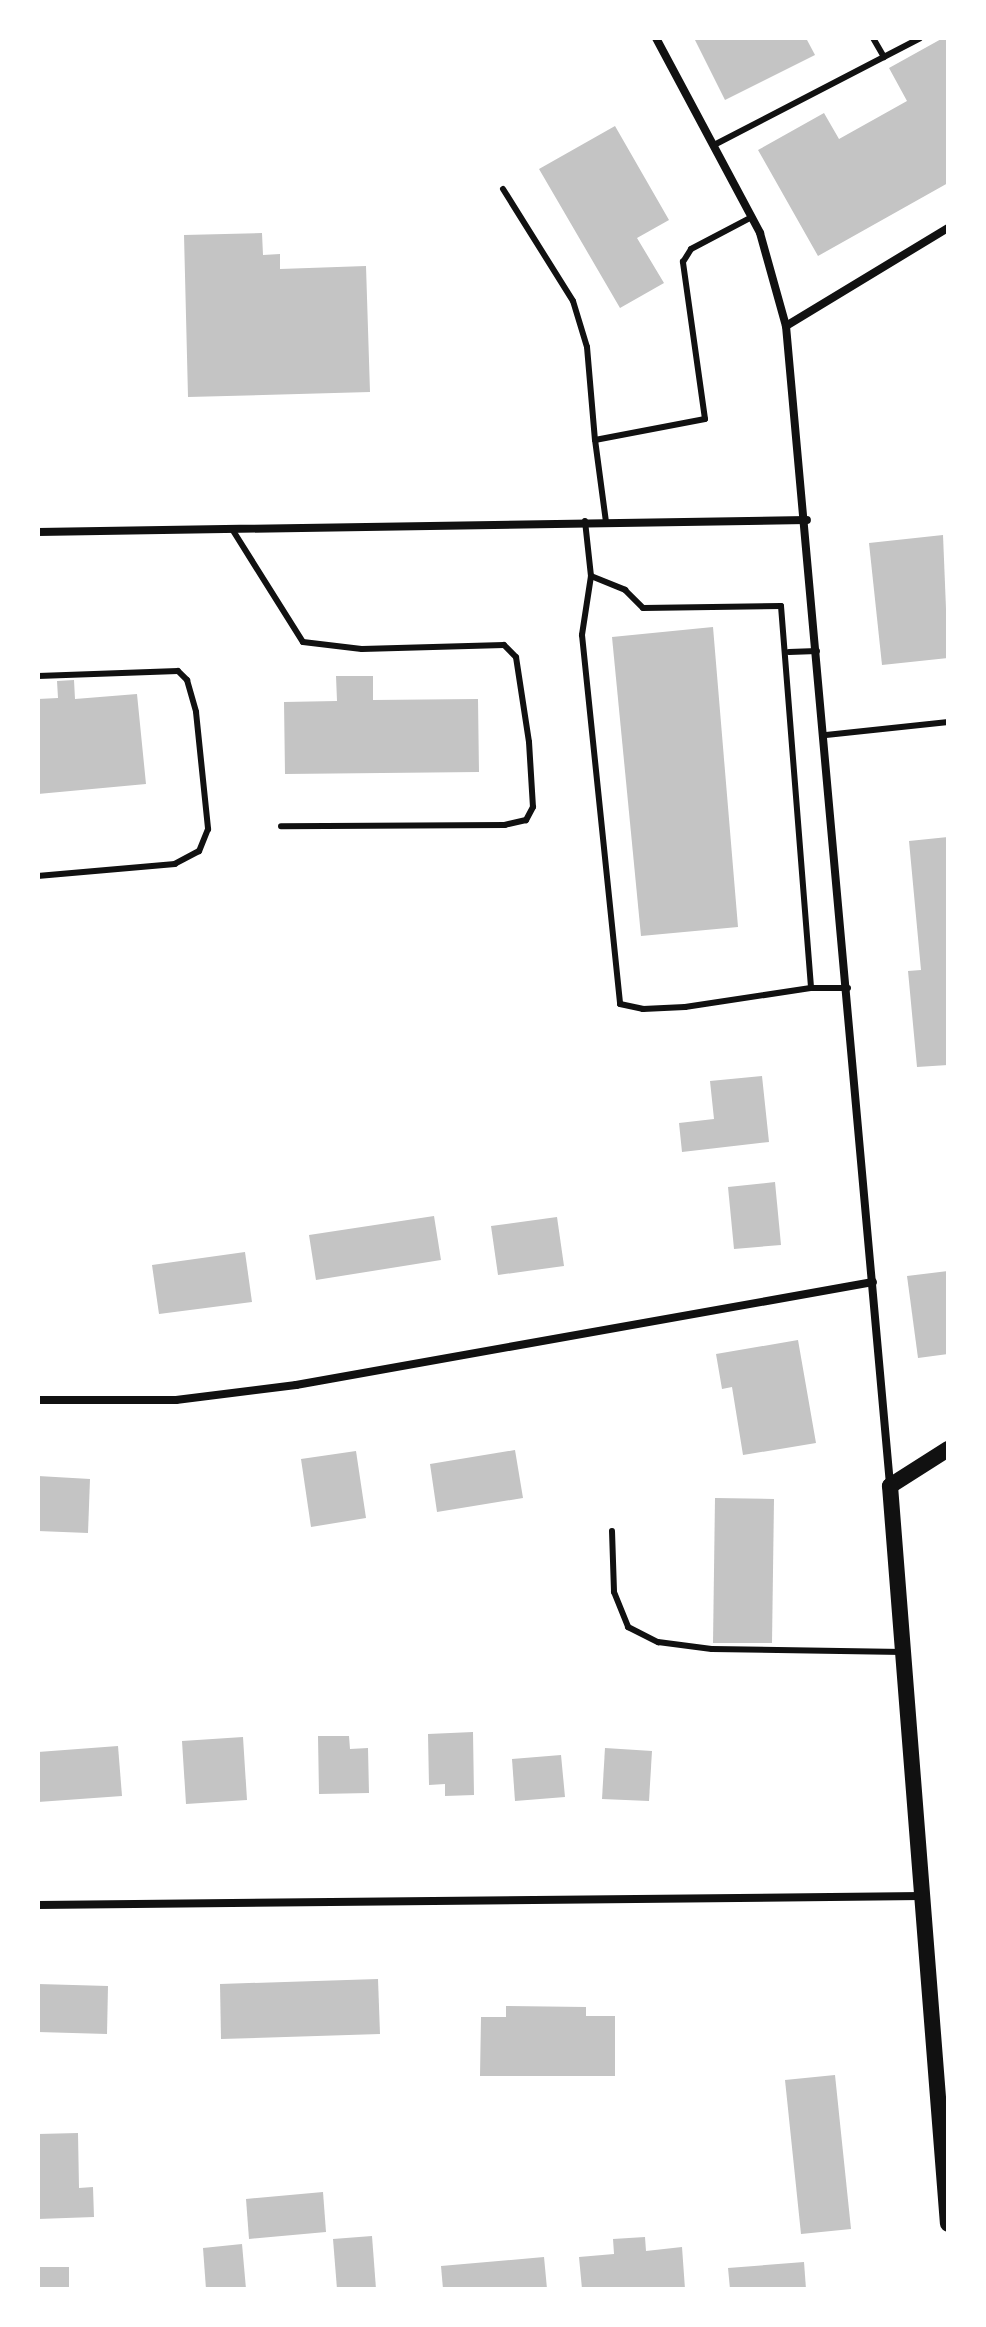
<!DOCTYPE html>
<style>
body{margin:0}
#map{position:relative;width:986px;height:2327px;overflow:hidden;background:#fff;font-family:"Nunito Sans",sans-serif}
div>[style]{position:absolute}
.building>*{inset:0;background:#c4c4c4}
.service>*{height:6px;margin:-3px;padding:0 3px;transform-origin:3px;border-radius:3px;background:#111}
.minor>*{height:8px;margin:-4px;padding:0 4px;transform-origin:4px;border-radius:4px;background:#111}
.secondary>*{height:16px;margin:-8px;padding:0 8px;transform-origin:8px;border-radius:8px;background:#111}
span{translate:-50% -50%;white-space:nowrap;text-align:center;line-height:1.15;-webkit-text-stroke:8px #fff;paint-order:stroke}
.frame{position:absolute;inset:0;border:40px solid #fff;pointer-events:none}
</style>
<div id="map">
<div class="building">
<div style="clip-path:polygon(694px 38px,806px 38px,815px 55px,725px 100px)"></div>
<div style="clip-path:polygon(943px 38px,948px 38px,948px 183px,818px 256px,758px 150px,824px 113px,839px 139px,907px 101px,889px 68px)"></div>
<div style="clip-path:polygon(615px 126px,669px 220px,637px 238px,664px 283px,620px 308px,539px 169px)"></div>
<div style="clip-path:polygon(262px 233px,263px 255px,280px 254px,280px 269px,366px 266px,370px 392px,188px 397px,184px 235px)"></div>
<div style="clip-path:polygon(943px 535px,948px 658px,882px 665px,869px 543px)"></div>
<div style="clip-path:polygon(713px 627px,738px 927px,641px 936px,612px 637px)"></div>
<div style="clip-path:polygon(336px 676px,373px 676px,373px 700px,478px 699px,479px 772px,285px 774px,284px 702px,337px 701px)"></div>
<div style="clip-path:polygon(74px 680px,75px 699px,137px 694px,146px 784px,38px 794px,38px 699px,58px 698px,57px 681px)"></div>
<div style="clip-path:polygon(948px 837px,948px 1065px,917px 1067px,908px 971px,921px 970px,909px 841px)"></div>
<div style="clip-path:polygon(762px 1076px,769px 1142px,682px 1152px,679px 1123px,714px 1119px,710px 1081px)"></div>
<div style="clip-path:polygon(775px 1182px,781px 1245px,734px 1249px,728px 1187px)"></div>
<div style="clip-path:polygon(434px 1216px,441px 1260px,316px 1280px,309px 1235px)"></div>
<div style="clip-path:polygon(557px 1217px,564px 1266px,498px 1275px,491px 1226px)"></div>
<div style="clip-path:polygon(245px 1252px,252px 1302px,159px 1314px,152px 1265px)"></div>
<div style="clip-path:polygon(948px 1271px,948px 1354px,918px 1358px,907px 1276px)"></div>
<div style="clip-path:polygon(798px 1340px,816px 1443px,743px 1455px,732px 1387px,722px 1389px,716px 1354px)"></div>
<div style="clip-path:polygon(515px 1450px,523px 1498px,437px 1512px,430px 1464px)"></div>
<div style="clip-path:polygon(356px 1451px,366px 1518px,311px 1527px,301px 1459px)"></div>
<div style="clip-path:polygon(38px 1476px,90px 1479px,88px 1533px,38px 1531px)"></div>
<div style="clip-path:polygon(715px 1498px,774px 1499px,772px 1643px,713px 1643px)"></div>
<div style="clip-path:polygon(473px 1732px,474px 1795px,445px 1796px,445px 1784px,429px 1785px,428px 1734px)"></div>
<div style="clip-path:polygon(318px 1736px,349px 1736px,350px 1749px,368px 1748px,369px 1793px,319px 1794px)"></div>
<div style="clip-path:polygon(243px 1737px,247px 1800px,186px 1804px,182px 1741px)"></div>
<div style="clip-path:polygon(118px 1746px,122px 1796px,38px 1802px,38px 1752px)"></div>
<div style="clip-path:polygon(605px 1748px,652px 1751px,649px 1801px,602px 1799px)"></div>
<div style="clip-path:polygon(561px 1755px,565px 1797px,515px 1801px,512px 1759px)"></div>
<div style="clip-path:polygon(378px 1979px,380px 2034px,221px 2039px,220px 1984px)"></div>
<div style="clip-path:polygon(38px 1984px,108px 1986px,107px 2034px,38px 2032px)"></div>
<div style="clip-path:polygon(506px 2006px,586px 2007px,586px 2016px,615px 2016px,615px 2076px,480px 2076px,481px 2017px,506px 2017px)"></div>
<div style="clip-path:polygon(835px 2075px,851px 2229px,801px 2234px,785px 2080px)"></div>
<div style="clip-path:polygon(78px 2133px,79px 2188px,93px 2187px,94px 2217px,38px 2219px,38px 2134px)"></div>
<div style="clip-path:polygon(323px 2192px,326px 2232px,249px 2239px,246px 2199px)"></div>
<div style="clip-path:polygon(372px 2236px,376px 2289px,337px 2289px,333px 2239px)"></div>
<div style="clip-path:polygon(645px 2237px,646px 2251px,682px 2247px,685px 2289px,582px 2289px,579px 2257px,614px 2254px,613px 2239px)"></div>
<div style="clip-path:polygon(242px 2244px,246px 2289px,206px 2289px,203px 2248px)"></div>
<div style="clip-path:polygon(544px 2257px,547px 2289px,443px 2289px,441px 2266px)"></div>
<div style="clip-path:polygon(804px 2262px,806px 2289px,730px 2289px,728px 2268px)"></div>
<div style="clip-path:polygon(38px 2267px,69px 2267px,69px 2289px,38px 2289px)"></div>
</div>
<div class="service">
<div style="left:873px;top:38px;width:22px;rotate:60deg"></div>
<div style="left:714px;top:145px;width:232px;rotate:-27.4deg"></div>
<div style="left:503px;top:189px;width:132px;rotate:58deg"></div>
<div style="left:573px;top:301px;width:48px;rotate:73.1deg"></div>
<div style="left:587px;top:347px;width:93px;rotate:85.1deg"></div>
<div style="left:585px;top:521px;width:55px;rotate:83.8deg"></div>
<div style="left:591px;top:576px;width:60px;rotate:98.7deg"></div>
<div style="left:582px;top:635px;width:371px;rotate:84.1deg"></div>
<div style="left:620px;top:1004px;width:24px;rotate:12deg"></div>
<div style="left:643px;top:1009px;width:42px;rotate:-2.7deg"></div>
<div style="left:685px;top:1007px;width:127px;rotate:-8.6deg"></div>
<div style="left:811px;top:988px;width:37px"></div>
<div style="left:606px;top:522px;width:83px;rotate:-97.6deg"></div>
<div style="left:595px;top:440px;width:112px;rotate:-10.8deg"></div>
<div style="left:705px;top:419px;width:159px;rotate:-98deg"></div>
<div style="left:683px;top:262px;width:15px;rotate:-58deg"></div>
<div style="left:691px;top:249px;width:69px;rotate:-27.7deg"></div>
<div style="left:232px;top:529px;width:133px;rotate:57.9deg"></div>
<div style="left:303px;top:642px;width:59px;rotate:6.8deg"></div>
<div style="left:362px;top:649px;width:142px;rotate:-1.6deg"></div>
<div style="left:504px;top:645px;width:17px;rotate:45deg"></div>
<div style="left:516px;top:657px;width:86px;rotate:81.3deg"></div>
<div style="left:529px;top:742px;width:65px;rotate:86.5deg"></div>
<div style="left:533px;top:807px;width:15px;rotate:118deg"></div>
<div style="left:526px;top:820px;width:22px;rotate:167deg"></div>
<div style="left:505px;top:825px;width:224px;rotate:179.7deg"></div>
<div style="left:591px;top:576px;width:37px;rotate:22deg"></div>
<div style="left:625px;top:590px;width:25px;rotate:45deg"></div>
<div style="left:643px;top:608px;width:138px;rotate:-0.8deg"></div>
<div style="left:781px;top:606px;width:383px;rotate:85.5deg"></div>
<div style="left:789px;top:652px;width:28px;rotate:-2deg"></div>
<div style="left:38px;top:676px;width:140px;rotate:-2deg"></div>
<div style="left:178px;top:671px;width:13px;rotate:45deg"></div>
<div style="left:187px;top:680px;width:33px;rotate:74deg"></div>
<div style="left:196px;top:712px;width:118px;rotate:84.1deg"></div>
<div style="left:208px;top:829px;width:24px;rotate:112deg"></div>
<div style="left:199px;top:851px;width:27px;rotate:152deg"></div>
<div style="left:175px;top:864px;width:138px;rotate:175deg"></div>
<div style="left:826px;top:735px;width:123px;rotate:-6.1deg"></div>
<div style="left:612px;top:1531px;width:61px;rotate:88.1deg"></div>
<div style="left:614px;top:1592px;width:38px;rotate:68deg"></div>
<div style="left:628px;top:1627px;width:34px;rotate:27deg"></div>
<div style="left:658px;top:1642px;width:54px;rotate:7.4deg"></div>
<div style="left:712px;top:1649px;width:191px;rotate:0.9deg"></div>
</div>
<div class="minor">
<div style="left:656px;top:38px;width:221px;rotate:61.9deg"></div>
<div style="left:760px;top:233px;width:97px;rotate:74.4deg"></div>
<div style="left:786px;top:326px;width:1164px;rotate:84.87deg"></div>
<div style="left:786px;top:326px;width:189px;rotate:-31.2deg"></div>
<div style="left:38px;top:532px;width:769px;rotate:-0.89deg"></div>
<div style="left:38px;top:1400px;width:138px"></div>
<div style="left:176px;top:1400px;width:121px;rotate:-7.1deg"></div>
<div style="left:296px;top:1385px;width:586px;rotate:-10.12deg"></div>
<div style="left:38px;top:1905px;width:884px;rotate:-0.58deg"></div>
</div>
<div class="secondary">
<div style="left:948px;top:1449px;width:69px;rotate:147.5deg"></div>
<div style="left:890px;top:1486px;width:740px;rotate:85.51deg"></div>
</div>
<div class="frame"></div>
</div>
